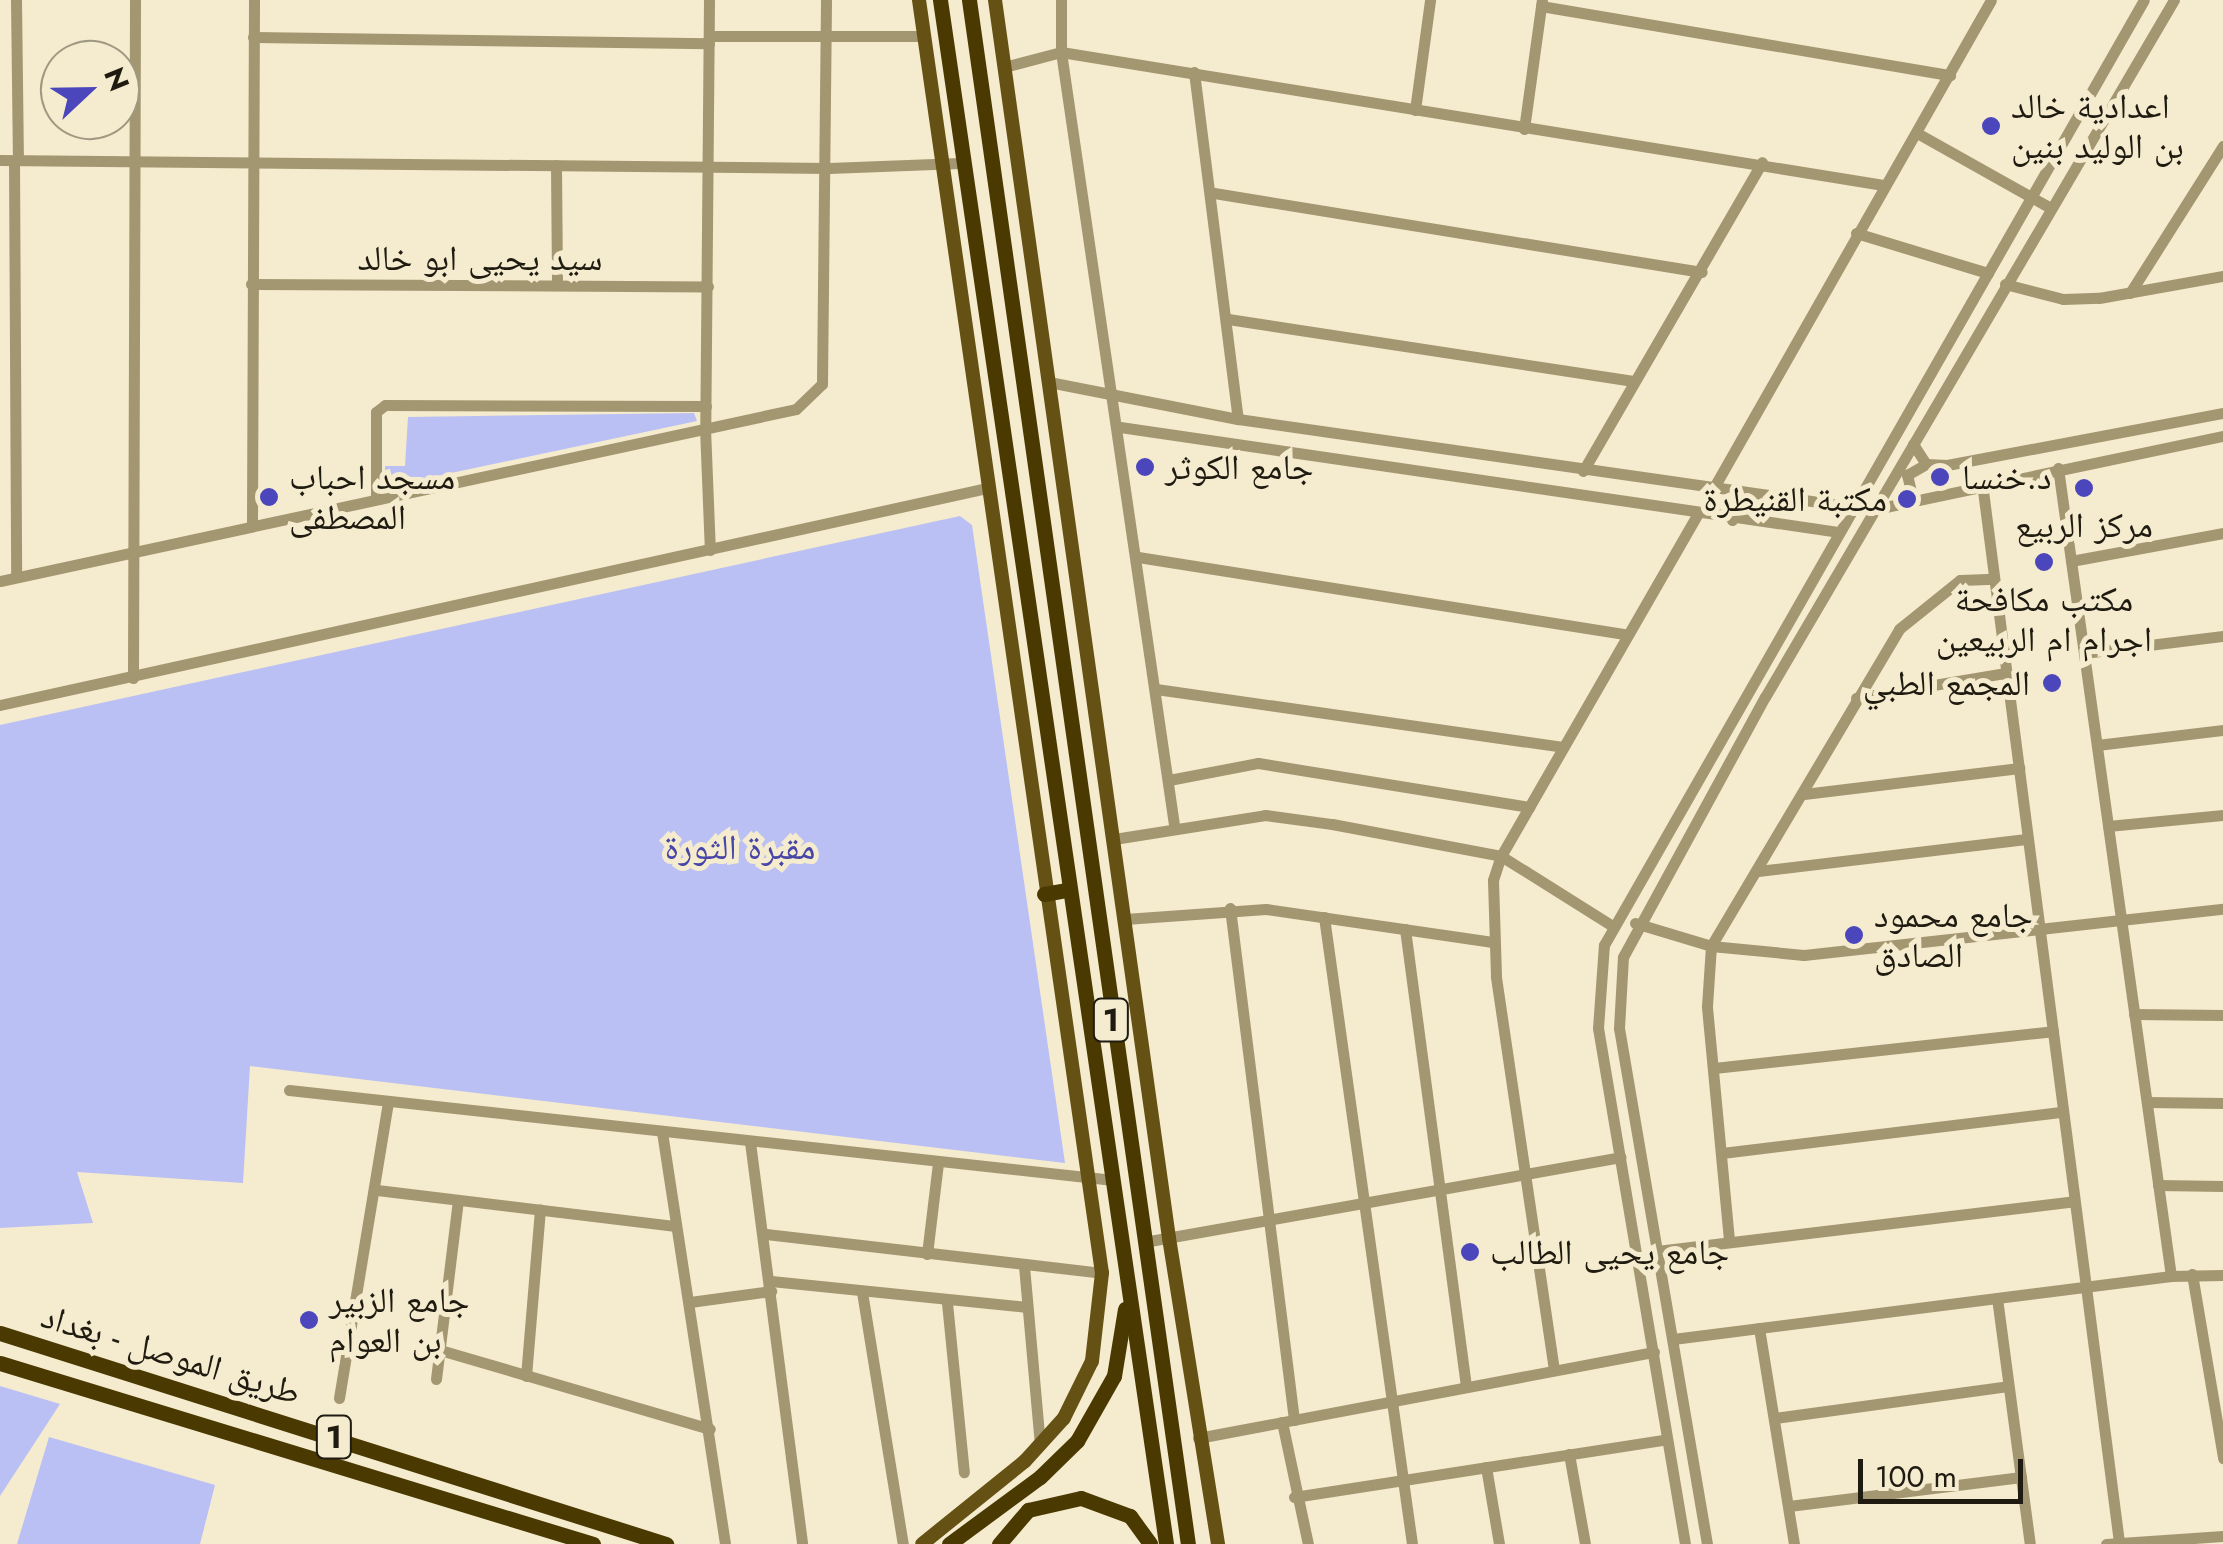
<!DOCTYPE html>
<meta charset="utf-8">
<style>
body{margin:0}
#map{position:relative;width:2223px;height:1544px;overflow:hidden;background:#f5ebce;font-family:Jost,"Noto Naskh Arabic",sans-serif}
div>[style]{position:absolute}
.green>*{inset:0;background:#bac0f4}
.minor>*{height:11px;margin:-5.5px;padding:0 5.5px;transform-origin:5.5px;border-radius:5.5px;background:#a39771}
.major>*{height:14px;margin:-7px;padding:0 7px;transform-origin:7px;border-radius:7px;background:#645113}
.highway>*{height:15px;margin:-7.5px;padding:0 7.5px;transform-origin:7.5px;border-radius:7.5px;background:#4a3a01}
.dots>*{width:28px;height:28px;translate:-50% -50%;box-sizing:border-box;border:5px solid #f5ebce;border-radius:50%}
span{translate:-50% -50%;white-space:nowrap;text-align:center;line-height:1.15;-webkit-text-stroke:10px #f5ebce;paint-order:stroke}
.shield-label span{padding:2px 8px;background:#f5ebce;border:2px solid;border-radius:8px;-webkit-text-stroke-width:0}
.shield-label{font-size:32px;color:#1f1b11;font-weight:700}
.poi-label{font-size:35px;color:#1f1b11}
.left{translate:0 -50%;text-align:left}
.right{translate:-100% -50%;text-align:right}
.street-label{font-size:35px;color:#1f1b11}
.park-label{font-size:35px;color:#4746a6}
.north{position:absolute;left:40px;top:40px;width:100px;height:100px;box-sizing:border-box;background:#f5ebce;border:2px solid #9f9882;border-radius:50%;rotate:68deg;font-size:28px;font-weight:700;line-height:40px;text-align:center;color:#1f1b11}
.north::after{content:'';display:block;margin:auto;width:35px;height:45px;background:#4b46bc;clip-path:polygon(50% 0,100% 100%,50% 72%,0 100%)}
.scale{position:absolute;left:1858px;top:1459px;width:165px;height:45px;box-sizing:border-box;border:5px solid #1f1b11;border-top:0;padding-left:12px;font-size:30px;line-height:35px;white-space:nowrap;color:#1f1b11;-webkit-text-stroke:8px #f5ebce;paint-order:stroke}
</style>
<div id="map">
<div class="green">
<div style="clip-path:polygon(694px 413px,697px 421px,385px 487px,385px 466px,405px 466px,408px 417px)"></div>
<div style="clip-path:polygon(960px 516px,972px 525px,1065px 1163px,250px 1066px,243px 1183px,77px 1172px,93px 1223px,0 1228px,0 725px)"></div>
<div style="clip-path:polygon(0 1386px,60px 1404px,0 1496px)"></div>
<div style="clip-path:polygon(49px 1437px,215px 1485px,200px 1544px,17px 1544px)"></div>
</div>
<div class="minor">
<div style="left:16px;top:0;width:160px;rotate:89.3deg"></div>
<div style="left:709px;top:0;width:428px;rotate:90.5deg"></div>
<div style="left:705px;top:428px;width:122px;rotate:87.7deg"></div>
<div style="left:1061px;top:0;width:52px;rotate:90deg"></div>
<div style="left:1061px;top:52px;width:781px;rotate:81.68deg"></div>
<div style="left:1541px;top:6px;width:415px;rotate:9.6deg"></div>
<div style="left:709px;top:36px;width:212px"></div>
<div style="left:253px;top:37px;width:456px;rotate:0.8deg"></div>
<div style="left:1004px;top:67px;width:59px;rotate:-14.7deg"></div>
<div style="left:1061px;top:52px;width:833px;rotate:9.19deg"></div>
<div style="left:1194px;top:72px;width:350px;rotate:82.8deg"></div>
<div style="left:1415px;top:110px;width:111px;rotate:-82.2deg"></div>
<div style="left:1524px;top:129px;width:130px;rotate:-82.1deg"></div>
<div style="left:1917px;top:133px;width:151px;rotate:29.3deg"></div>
<div style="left:0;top:160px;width:829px;rotate:0.55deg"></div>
<div style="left:829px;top:168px;width:131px;rotate:-2.2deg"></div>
<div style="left:14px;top:160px;width:417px;rotate:89.7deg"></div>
<div style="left:556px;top:165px;width:120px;rotate:89.5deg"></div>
<div style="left:1214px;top:193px;width:494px;rotate:9.2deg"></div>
<div style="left:1856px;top:233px;width:138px;rotate:16.9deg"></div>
<div style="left:251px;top:284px;width:457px;rotate:0.3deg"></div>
<div style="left:2005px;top:284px;width:60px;rotate:14.5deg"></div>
<div style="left:2063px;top:299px;width:36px;rotate:-2deg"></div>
<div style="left:2099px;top:298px;width:126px;rotate:-10.1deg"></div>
<div style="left:2130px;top:293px;width:174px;rotate:-57.7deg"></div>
<div style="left:1228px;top:319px;width:410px;rotate:8.7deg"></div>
<div style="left:1054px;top:383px;width:187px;rotate:11.1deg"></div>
<div style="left:1238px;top:419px;width:621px;rotate:8.14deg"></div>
<div style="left:1120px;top:427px;width:727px;rotate:8.31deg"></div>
<div style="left:1913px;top:444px;width:24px;rotate:57deg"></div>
<div style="left:1926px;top:464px;width:21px;rotate:3deg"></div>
<div style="left:1947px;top:465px;width:281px;rotate:-10.7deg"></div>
<div style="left:2058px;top:468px;width:816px;rotate:82.04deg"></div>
<div style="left:1583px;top:471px;width:357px;rotate:-59.9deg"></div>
<div style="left:1982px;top:483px;width:1068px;rotate:82.63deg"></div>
<div style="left:1713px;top:489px;width:562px;rotate:-60.38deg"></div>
<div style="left:1912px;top:496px;width:22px;rotate:-103deg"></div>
<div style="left:1907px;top:475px;width:22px;rotate:-30deg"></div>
<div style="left:376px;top:498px;width:86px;rotate:-90deg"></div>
<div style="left:376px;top:412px;width:11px;rotate:-38deg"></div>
<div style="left:385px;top:405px;width:321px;rotate:0.2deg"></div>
<div style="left:1876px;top:509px;width:355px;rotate:-11.9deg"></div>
<div style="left:1732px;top:520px;width:28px;rotate:-72deg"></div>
<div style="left:252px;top:524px;width:524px;rotate:-89.78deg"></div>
<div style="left:1138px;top:557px;width:496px;rotate:9deg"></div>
<div style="left:2071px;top:561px;width:155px;rotate:-10.4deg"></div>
<div style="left:0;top:581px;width:814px;rotate:-12.19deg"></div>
<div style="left:796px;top:409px;width:36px;rotate:-44deg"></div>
<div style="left:822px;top:384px;width:384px;rotate:-89.4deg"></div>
<div style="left:2084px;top:653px;width:140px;rotate:-7deg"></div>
<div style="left:133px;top:678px;width:678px;rotate:-89.83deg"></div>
<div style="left:1156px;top:689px;width:411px;rotate:8.1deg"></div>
<div style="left:1856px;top:698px;width:152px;rotate:-9.5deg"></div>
<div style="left:0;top:705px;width:1011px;rotate:-12.4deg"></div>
<div style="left:2097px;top:745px;width:127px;rotate:-6.8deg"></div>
<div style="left:1169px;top:780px;width:91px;rotate:-10.8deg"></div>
<div style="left:1258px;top:763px;width:275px;rotate:9.2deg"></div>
<div style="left:1804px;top:794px;width:217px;rotate:-6.9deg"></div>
<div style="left:2108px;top:826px;width:116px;rotate:-5.5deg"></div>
<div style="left:1114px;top:839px;width:153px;rotate:-9deg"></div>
<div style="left:1265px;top:815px;width:68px;rotate:7.7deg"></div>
<div style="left:1332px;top:824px;width:172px;rotate:10.7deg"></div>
<div style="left:1501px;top:856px;width:130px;rotate:32.1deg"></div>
<div style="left:1758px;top:871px;width:272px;rotate:-6.8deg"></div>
<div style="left:1230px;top:908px;width:516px;rotate:82.87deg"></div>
<div style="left:1324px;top:917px;width:633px;rotate:82.01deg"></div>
<div style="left:1125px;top:919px;width:141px;rotate:-4.1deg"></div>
<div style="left:1266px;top:909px;width:229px;rotate:8.3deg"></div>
<div style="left:1635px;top:923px;width:79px;rotate:16.8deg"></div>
<div style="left:1711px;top:946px;width:93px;rotate:5.5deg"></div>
<div style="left:1804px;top:955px;width:422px;rotate:-6.3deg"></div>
<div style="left:1405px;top:929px;width:462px;rotate:82.4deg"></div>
<div style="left:2134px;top:1014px;width:89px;rotate:0.6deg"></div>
<div style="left:1714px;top:1068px;width:341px;rotate:-6.2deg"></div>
<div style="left:289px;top:1090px;width:829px;rotate:6.23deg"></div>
<div style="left:2147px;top:1102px;width:76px;rotate:0.8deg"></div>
<div style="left:662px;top:1132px;width:417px;rotate:81.3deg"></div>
<div style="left:750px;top:1142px;width:405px;rotate:82.6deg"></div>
<div style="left:1722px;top:1153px;width:343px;rotate:-6.9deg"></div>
<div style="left:2158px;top:1185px;width:65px;rotate:0.9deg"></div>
<div style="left:377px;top:1190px;width:301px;rotate:6.9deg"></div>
<div style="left:766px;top:1234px;width:338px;rotate:6.6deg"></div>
<div style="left:1729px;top:1240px;width:235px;rotate:-95.4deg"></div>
<div style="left:1707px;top:1006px;width:60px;rotate:-86.2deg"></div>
<div style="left:1711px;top:946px;width:369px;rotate:-59.3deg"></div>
<div style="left:1899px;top:629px;width:78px;rotate:-38.8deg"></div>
<div style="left:1960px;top:580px;width:34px;rotate:-2deg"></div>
<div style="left:1144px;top:1242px;width:484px;rotate:-10.1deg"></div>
<div style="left:1657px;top:1251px;width:420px;rotate:-6.8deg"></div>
<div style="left:927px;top:1254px;width:92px;rotate:-83.1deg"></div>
<div style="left:1024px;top:1266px;width:180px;rotate:84.9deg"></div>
<div style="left:2192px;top:1274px;width:187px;rotate:80.4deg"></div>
<div style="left:771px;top:1281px;width:257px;rotate:5.8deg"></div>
<div style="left:862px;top:1292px;width:255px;rotate:80.8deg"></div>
<div style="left:1997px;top:1298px;width:248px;rotate:82.4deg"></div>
<div style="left:690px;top:1302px;width:82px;rotate:-7.7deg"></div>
<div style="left:947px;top:1303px;width:170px;rotate:84.3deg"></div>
<div style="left:1759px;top:1328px;width:219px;rotate:80.8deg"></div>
<div style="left:1673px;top:1339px;width:502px;rotate:-7.21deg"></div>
<div style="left:2171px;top:1276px;width:52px;rotate:-1.1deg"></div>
<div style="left:440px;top:1350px;width:281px;rotate:16.3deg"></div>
<div style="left:1554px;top:1370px;width:398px;rotate:-98.4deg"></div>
<div style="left:1496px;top:976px;width:96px;rotate:-91.8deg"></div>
<div style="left:1493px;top:880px;width:25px;rotate:-72deg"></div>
<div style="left:1501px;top:856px;width:393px;rotate:-60.1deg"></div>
<div style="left:526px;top:1376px;width:167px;rotate:-85.2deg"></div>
<div style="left:436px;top:1379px;width:180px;rotate:-83deg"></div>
<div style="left:339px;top:1398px;width:301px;rotate:-80.6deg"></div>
<div style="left:1775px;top:1418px;width:235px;rotate:-7.8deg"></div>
<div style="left:1282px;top:1422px;width:125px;rotate:78deg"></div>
<div style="left:1198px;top:1438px;width:464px;rotate:-10.7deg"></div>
<div style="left:1569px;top:1454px;width:91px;rotate:79.9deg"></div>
<div style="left:1486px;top:1467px;width:78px;rotate:80.4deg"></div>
<div style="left:1294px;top:1497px;width:377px;rotate:-8.8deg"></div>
<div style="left:1789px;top:1506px;width:234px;rotate:-7.1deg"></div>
<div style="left:1685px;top:1544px;width:523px;rotate:-99.57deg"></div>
<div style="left:1598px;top:1028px;width:83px;rotate:-85.9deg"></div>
<div style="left:1604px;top:945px;width:1088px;rotate:-60.26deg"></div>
<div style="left:1707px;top:1544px;width:523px;rotate:-99.68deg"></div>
<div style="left:1619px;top:1028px;width:71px;rotate:-86.8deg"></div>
<div style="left:1623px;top:957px;width:296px;rotate:-61.4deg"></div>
<div style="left:1765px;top:697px;width:808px;rotate:-59.6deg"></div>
<div style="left:2106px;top:1544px;width:117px;rotate:-3.9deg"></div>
</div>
<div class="major">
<div style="left:919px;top:0;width:1286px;rotate:81.82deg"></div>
<div style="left:1102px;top:1273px;width:89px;rotate:96.5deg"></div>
<div style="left:1092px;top:1361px;width:64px;rotate:116.2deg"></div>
<div style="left:1064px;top:1418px;width:58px;rotate:132.2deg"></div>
<div style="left:1025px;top:1461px;width:132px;rotate:141.1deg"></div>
<div style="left:995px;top:0;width:1250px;rotate:82deg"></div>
<div style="left:1169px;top:1238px;width:310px;rotate:80.9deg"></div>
</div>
<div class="highway">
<div style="left:940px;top:0;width:1560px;rotate:81.67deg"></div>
<div style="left:969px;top:0;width:1559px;rotate:81.93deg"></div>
<div style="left:1044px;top:894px;width:22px;rotate:-10deg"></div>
<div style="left:0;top:1333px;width:699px;rotate:17.58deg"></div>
<div style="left:0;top:1363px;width:620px;rotate:16.97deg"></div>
<div style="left:949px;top:1544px;width:113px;rotate:-36.4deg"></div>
<div style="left:1040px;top:1477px;width:52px;rotate:-44.2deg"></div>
<div style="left:1077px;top:1441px;width:75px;rotate:-60.4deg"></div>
<div style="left:1114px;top:1376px;width:68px;rotate:-80.7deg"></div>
<div style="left:999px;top:1544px;width:45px;rotate:-49.5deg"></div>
<div style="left:1028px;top:1510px;width:54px;rotate:-12.8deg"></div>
<div style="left:1081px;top:1498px;width:52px;rotate:20.2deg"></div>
<div style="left:1130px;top:1516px;width:34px;rotate:54deg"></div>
</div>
<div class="dots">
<div style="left:1991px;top:126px;background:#4b46bc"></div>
<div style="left:1145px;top:467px;background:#4b46bc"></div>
<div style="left:1940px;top:477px;background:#4b46bc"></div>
<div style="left:2084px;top:488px;background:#4b46bc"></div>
<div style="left:269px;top:497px;background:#4b46bc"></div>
<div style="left:1907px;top:499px;background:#4b46bc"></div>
<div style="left:2044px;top:562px;background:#4b46bc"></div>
<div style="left:2052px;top:683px;background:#4b46bc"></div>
<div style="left:1854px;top:935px;background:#4b46bc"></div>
<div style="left:1470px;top:1252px;background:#4b46bc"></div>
<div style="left:309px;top:1320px;background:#4b46bc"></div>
</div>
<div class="shield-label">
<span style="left:1111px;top:1020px">1</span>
<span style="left:334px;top:1437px">1</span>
</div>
<div class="poi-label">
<span class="left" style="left:2011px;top:126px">اعدادية خالد<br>بن الوليد بنين</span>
<span class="left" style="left:1165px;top:467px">جامع الكوثر</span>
<span class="left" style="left:289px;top:497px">مسجد احباب<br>المصطفى</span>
<span class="left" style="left:1962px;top:477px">د.خنسا</span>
<span class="right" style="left:1887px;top:499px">مكتبة القنيطرة</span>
<span style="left:2084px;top:525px">مركز الربيع</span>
<span style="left:2044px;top:619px">مكتب مكافحة<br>اجرام ام الربيعين</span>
<span class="right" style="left:2030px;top:683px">المجمع الطبي</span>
<span class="left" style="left:1874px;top:935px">جامع محمود<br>الصادق</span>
<span class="left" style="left:1490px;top:1252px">جامع يحيى الطالب</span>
<span class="left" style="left:329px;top:1320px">جامع الزبير<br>بن العوام</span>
</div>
<div class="street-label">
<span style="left:480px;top:258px">سيد يحيى ابو خالد</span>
<span style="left:171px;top:1354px;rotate:17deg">طريق الموصل - بغداد</span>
</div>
<div class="park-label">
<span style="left:740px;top:847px">مقبرة الثورة</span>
</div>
<div class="north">N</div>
<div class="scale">100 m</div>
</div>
